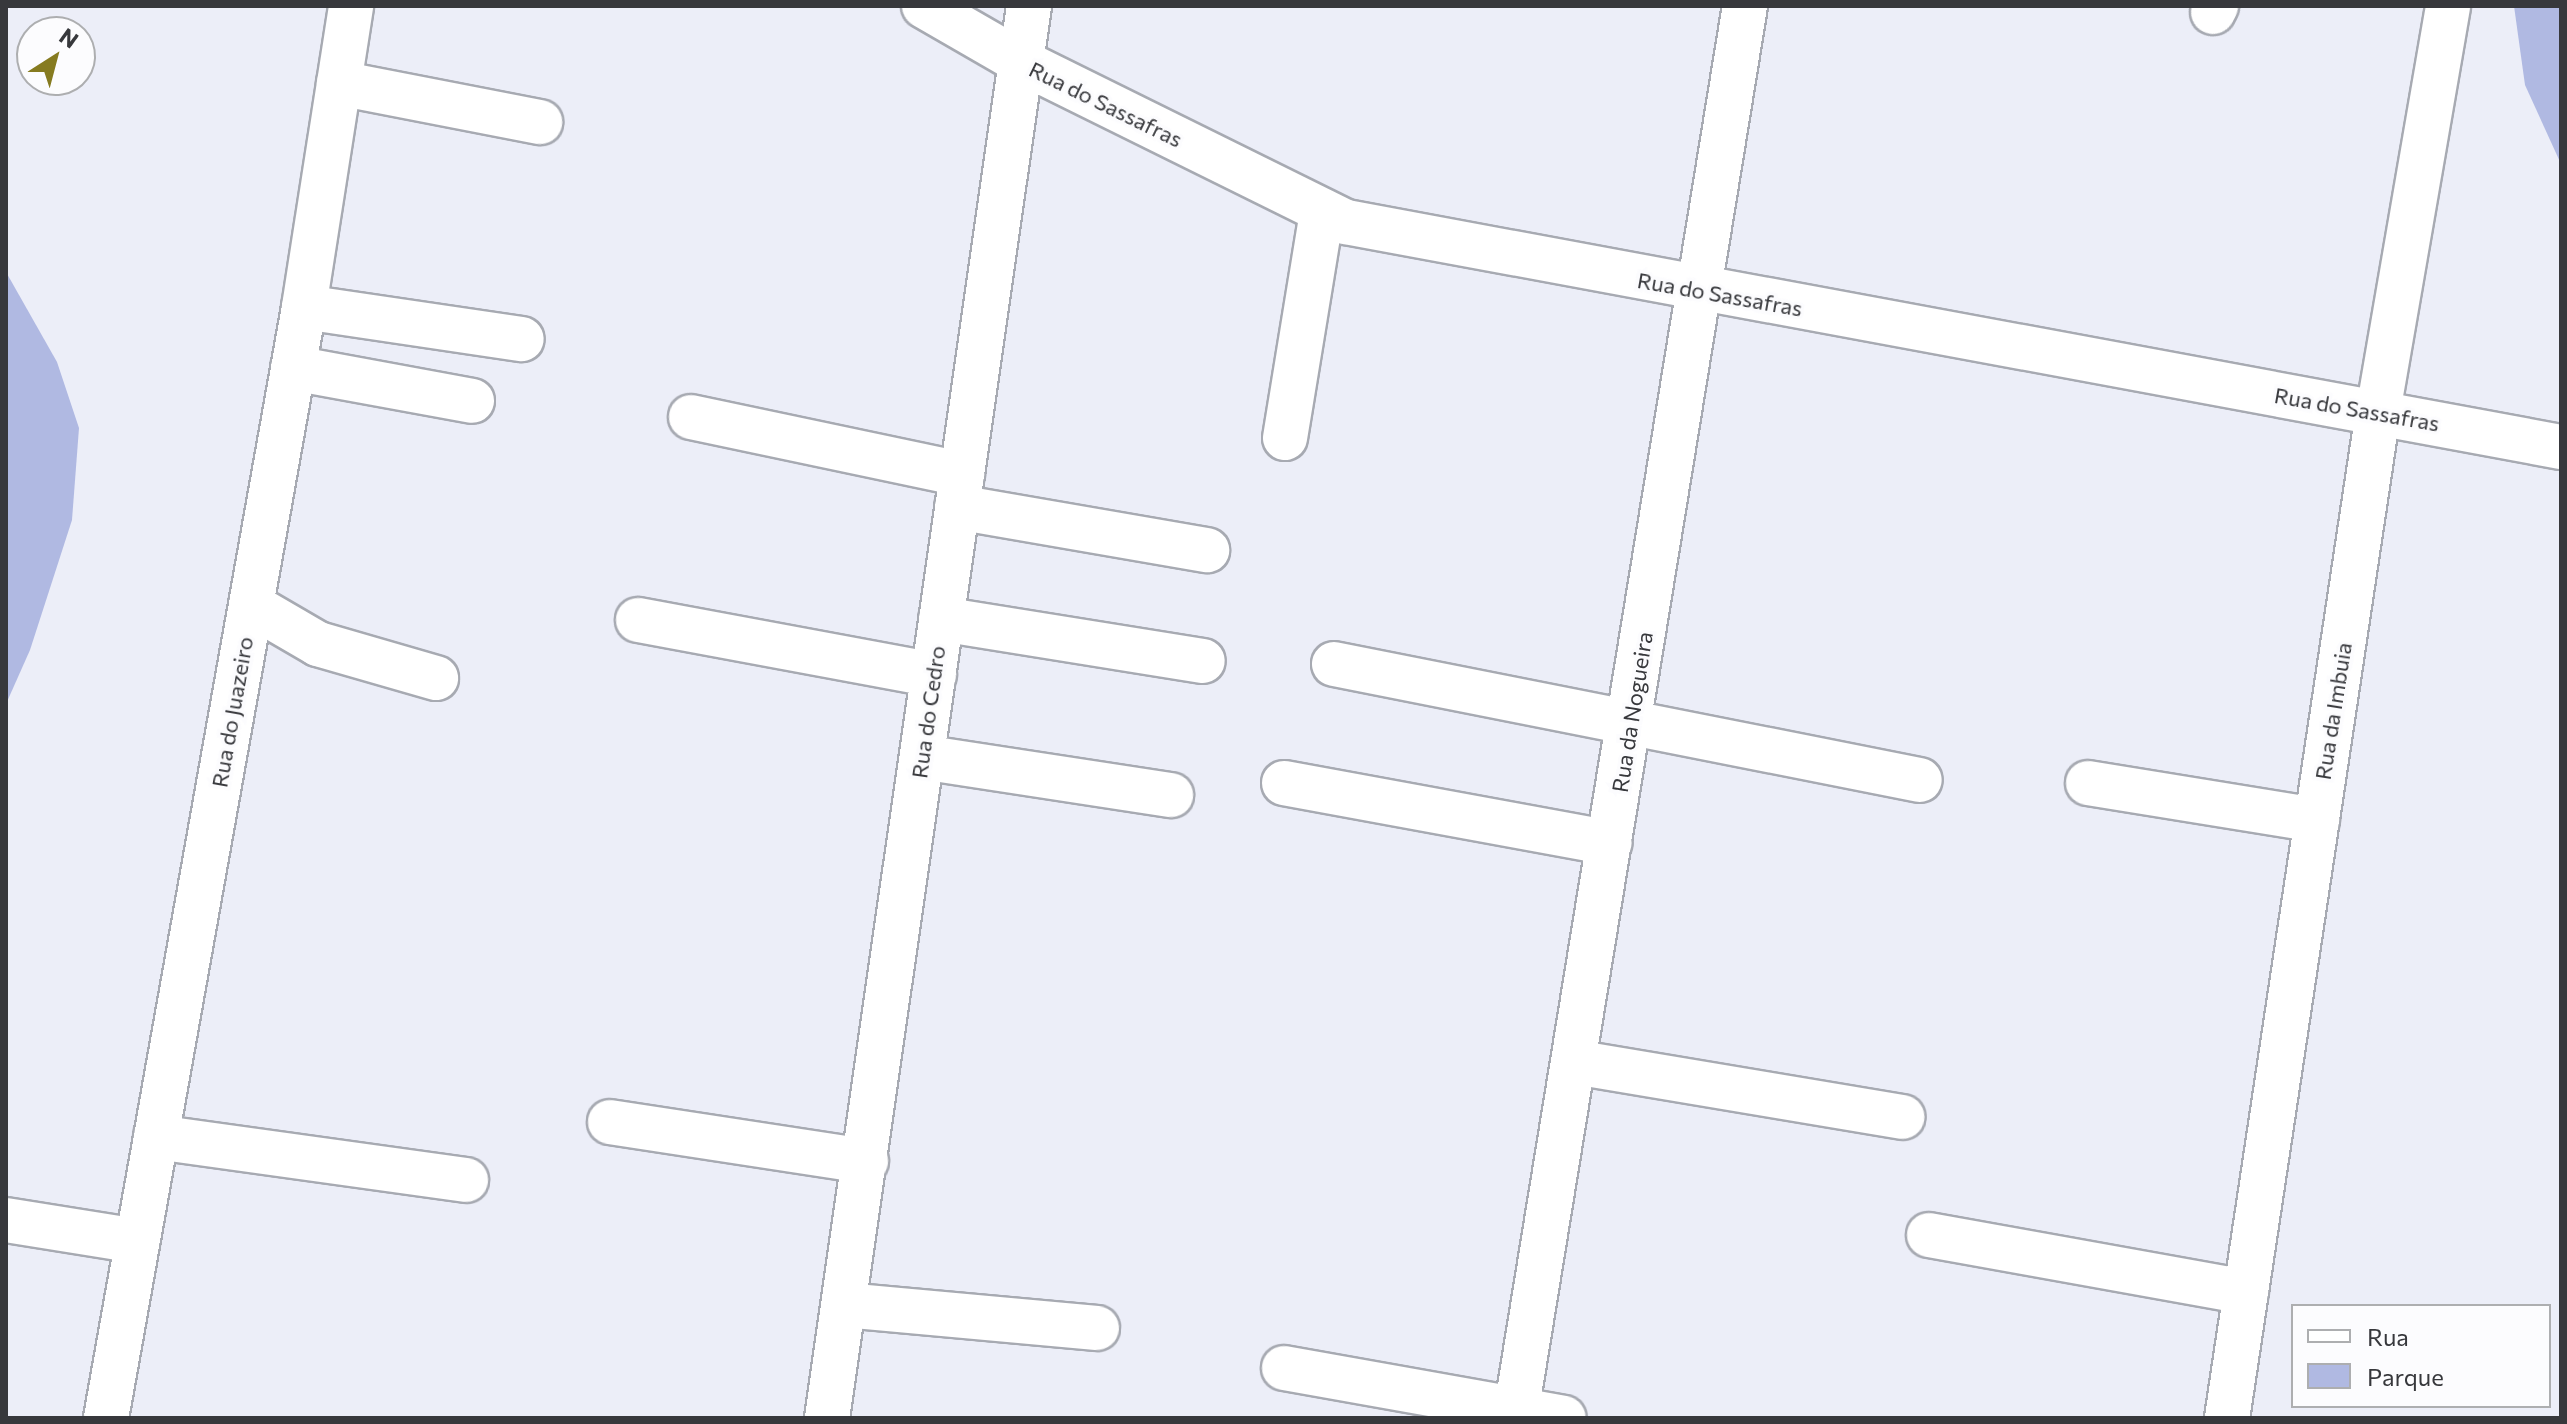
<!DOCTYPE html>
<style>
body{margin:0}
#map{position:relative;width:2567px;height:1424px;overflow:hidden;background:#eceef8;font-family:Commissioner,sans-serif}
div>[style]{position:absolute}
.green>*{inset:0;background:#b0b9e2}
.roads{filter:drop-shadow(2px 0 #a7aab2) drop-shadow(-2px 0 #a7aab2) drop-shadow(0 2px #a7aab2) drop-shadow(0 -2px #a7aab2)}
.minor>*{height:44px;margin:-22px;padding:0 22px;transform-origin:22px;border-radius:22px;background:#fff}
span{translate:-50% -50%;white-space:nowrap;text-align:center;line-height:1.15;-webkit-text-stroke:7px #fcfcfe;paint-order:stroke}
.street-label{font-size:22px;color:#37383c}
.frame{position:absolute;inset:0;border:8px solid #37383c;pointer-events:none}
.legend{position:absolute;left:2291px;top:1304px;width:260px;height:104px;box-sizing:border-box;background:#fcfcfe;border:2px solid #adaeb0;margin:0;padding:10px 14px;list-style:none;font-size:24px;color:#37383c}
.legend li{display:flex;align-items:center;gap:16px;height:40px}
.legend b{width:40px;border:2px solid #adaeb0}
.north{position:absolute;left:16px;top:16px;width:80px;height:80px;box-sizing:border-box;background:#fcfcfe;border:2px solid #adaeb0;border-radius:50%;rotate:36deg;font-size:22px;font-weight:700;line-height:32px;text-align:center;color:#37383c}
.north::after{content:'';display:block;margin:auto;width:28px;height:36px;background:#867b20;clip-path:polygon(50% 0,100% 100%,50% 72%,0 100%)}
</style>
<div id="map">
<div class="green">
<div style="clip-path:polygon(2514px 6px,2561px 6px,2561px 164px,2525px 85px)"></div>
<div style="clip-path:polygon(6px 272px,57px 362px,79px 428px,72px 520px,30px 650px,6px 704px)"></div>
</div>
<div class="roads">
<div class="minor">
<div style="left:924px;top:6px;width:108px;rotate:29.9deg"></div>
<div style="left:1018px;top:60px;width:366px;rotate:26.3deg"></div>
<div style="left:1346px;top:222px;width:1236px;rotate:10.49deg"></div>
<div style="left:2213px;top:12px;width:7px;rotate:-63deg"></div>
<div style="left:339px;top:83px;width:205px;rotate:11deg"></div>
<div style="left:304px;top:307px;width:220px;rotate:8.4deg"></div>
<div style="left:293px;top:368px;width:182px;rotate:10.4deg"></div>
<div style="left:691px;top:417px;width:277px;rotate:11.9deg"></div>
<div style="left:1285px;top:438px;width:230px;rotate:-80.7deg"></div>
<div style="left:957px;top:507px;width:254px;rotate:9.8deg"></div>
<div style="left:251px;top:605px;width:78px;rotate:30.2deg"></div>
<div style="left:318px;top:644px;width:123px;rotate:16.1deg"></div>
<div style="left:941px;top:619px;width:265px;rotate:9.1deg"></div>
<div style="left:638px;top:620px;width:301px;rotate:10.5deg"></div>
<div style="left:1334px;top:664px;width:597px;rotate:11.2deg"></div>
<div style="left:922px;top:757px;width:252px;rotate:8.7deg"></div>
<div style="left:1284px;top:783px;width:331px;rotate:10.4deg"></div>
<div style="left:2088px;top:783px;width:232px;rotate:9.2deg"></div>
<div style="left:1574px;top:1062px;width:333px;rotate:9.5deg"></div>
<div style="left:610px;top:1122px;width:259px;rotate:8.7deg"></div>
<div style="left:156px;top:1137px;width:313px;rotate:7.9deg"></div>
<div style="left:6px;top:1220px;width:133px;rotate:9.1deg"></div>
<div style="left:1929px;top:1235px;width:322px;rotate:10.2deg"></div>
<div style="left:844px;top:1305px;width:254px;rotate:5.2deg"></div>
<div style="left:1284px;top:1368px;width:284px;rotate:10.1deg"></div>
<div style="left:106px;top:1418px;width:1129px;rotate:-79.89deg"></div>
<div style="left:304px;top:307px;width:305px;rotate:-81.1deg"></div>
<div style="left:827px;top:1418px;width:1426px;rotate:-81.86deg"></div>
<div style="left:1515px;top:1418px;width:1431px;rotate:-80.75deg"></div>
<div style="left:2227px;top:1418px;width:1017px;rotate:-81.46deg"></div>
<div style="left:2378px;top:412px;width:412px;rotate:-80.2deg"></div>
</div>
</div>
<div class="street-label">
<span style="left:1106px;top:104px;rotate:26deg">Rua do Sassafras</span>
<span style="left:1720px;top:294px;rotate:10deg">Rua do Sassafras</span>
<span style="left:2357px;top:409px;rotate:10deg">Rua do Sassafras</span>
<span style="left:2333px;top:711px;rotate:-81deg">Rua da Imbuia</span>
<span style="left:232px;top:712px;rotate:-80deg">Rua do Juazeiro</span>
<span style="left:928px;top:712px;rotate:-82deg">Rua do Cedro</span>
<span style="left:1632px;top:712px;rotate:-81deg">Rua da Nogueira</span>
</div>
<div class="frame"></div>
<ul class="legend">
<li><b style="height:10px;background:#fff"></b>Rua</li>
<li><b style="height:22px;background:#b0b9e2"></b>Parque</li>
</ul>
<div class="north">N</div>
</div>
